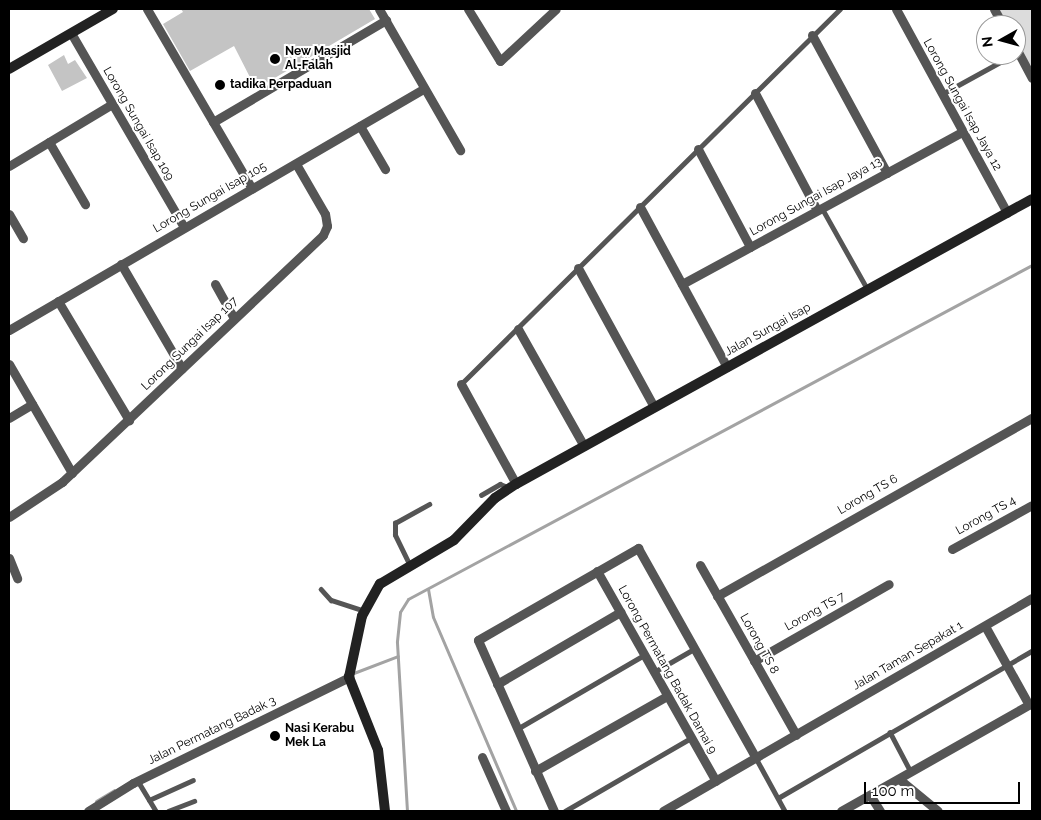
<!DOCTYPE html>
<style>
body{margin:0}
#map{position:relative;width:1041px;height:820px;overflow:hidden;background:#fff;font-family:Raleway,sans-serif}
div>[style]{position:absolute}
.green>*{inset:0;background:#dcdcdc}
.stream>*{height:3px;margin:-1.5px;padding:0 1.5px;transform-origin:1.5px;border-radius:1.5px;background:#a3a3a3}
.building>*{inset:0;background:#c4c4c4}
.lane>*{height:4.5px;margin:-2.25px;padding:0 2.25px;transform-origin:2.25px;border-radius:2.25px;background:#555}
.street>*{height:9px;margin:-4.5px;padding:0 4.5px;transform-origin:4.5px;border-radius:4.5px;background:#555}
.secondary>*{height:10px;margin:-5px;padding:0 5px;transform-origin:5px;border-radius:5px;background:#222}
.dots>*{width:14px;height:14px;translate:-50% -50%;box-sizing:border-box;border:2px solid #fff;border-radius:50%}
span{translate:-50% -50%;white-space:nowrap;text-align:center;line-height:1.15;-webkit-text-stroke:4px #fff;paint-order:stroke}
.poi-label{font-size:12px;color:#000;font-weight:700}
.left{translate:0 -50%;text-align:left}
.street-label{font-size:12px;color:#000}
.frame{position:absolute;inset:0;border:10px solid #000;pointer-events:none}
.north{position:absolute;left:976px;top:15px;width:50px;height:50px;box-sizing:border-box;background:#fff;border:1px solid #999;border-radius:50%;rotate:263deg;font-size:14px;font-weight:700;line-height:20px;text-align:center;color:#000}
.north::after{content:'';display:block;margin:auto;width:18px;height:22px;background:#000;clip-path:polygon(50% 0,100% 100%,50% 72%,0 100%)}
.scale{position:absolute;left:864px;top:782px;width:156px;height:22px;box-sizing:border-box;border:2px solid #000;border-top:0;padding-left:6px;font-size:15px;line-height:18px;white-space:nowrap;color:#000;-webkit-text-stroke:4px #fff;paint-order:stroke}
</style>
<div id="map">
<div class="green">
<div style="clip-path:polygon(999px 9px,1032px 9px,1032px 71px,1016px 41px,1016px 25px,1007px 25px)"></div>
</div>
<div class="stream">
<div style="left:428px;top:589px;width:28px;rotate:80deg"></div>
<div style="left:433px;top:617px;width:211px;rotate:66.8deg"></div>
<div style="left:351px;top:674px;width:50px;rotate:-21deg"></div>
<div style="left:96px;top:801px;width:21px;rotate:-31deg"></div>
<div style="left:407px;top:811px;width:170px;rotate:-93.4deg"></div>
<div style="left:397px;top:641px;width:29px;rotate:-84deg"></div>
<div style="left:400px;top:612px;width:15px;rotate:-58deg"></div>
<div style="left:408px;top:599px;width:708px;rotate:-28.16deg"></div>
</div>
<div class="building">
<div style="clip-path:polygon(181px 9px,369px 9px,375px 19px,256px 89px,234px 46px,190px 71px,163px 24px,183px 12px)"></div>
<div style="clip-path:polygon(64px 55px,68px 64px,75px 60px,87px 78px,62px 91px,48px 65px)"></div>
</div>
<div class="lane">
<div style="left:942px;top:94px;width:81px;rotate:-28.8deg"></div>
<div style="left:822px;top:208px;width:94px;rotate:60.7deg"></div>
<div style="left:461px;top:384px;width:533px;rotate:-44.7deg"></div>
<div style="left:481px;top:495px;width:22px;rotate:-30deg"></div>
<div style="left:500px;top:484px;width:9px;rotate:21deg"></div>
<div style="left:410px;top:566px;width:34px;rotate:-116deg"></div>
<div style="left:395px;top:535px;width:12px;rotate:-90deg"></div>
<div style="left:395px;top:523px;width:39px;rotate:-29deg"></div>
<div style="left:321px;top:589px;width:15px;rotate:48deg"></div>
<div style="left:331px;top:600px;width:35px;rotate:18deg"></div>
<div style="left:654px;top:672px;width:46px;rotate:-29.9deg"></div>
<div style="left:517px;top:729px;width:147px;rotate:-30.2deg"></div>
<div style="left:890px;top:732px;width:45px;rotate:62.3deg"></div>
<div style="left:756px;top:758px;width:60px;rotate:61.3deg"></div>
<div style="left:138px;top:781px;width:35px;rotate:59deg"></div>
<div style="left:778px;top:798px;width:293px;rotate:-30.1deg"></div>
<div style="left:149px;top:800px;width:48px;rotate:-24.4deg"></div>
<div style="left:168px;top:811px;width:28px;rotate:-21deg"></div>
<div style="left:565px;top:811px;width:146px;rotate:-30.1deg"></div>
</div>
<div class="street">
<div style="left:147px;top:9px;width:208px;rotate:59.7deg"></div>
<div style="left:379px;top:9px;width:163px;rotate:60.1deg"></div>
<div style="left:468px;top:9px;width:61px;rotate:58.4deg"></div>
<div style="left:500px;top:61px;width:76px;rotate:-42.9deg"></div>
<div style="left:896px;top:9px;width:232px;rotate:61.4deg"></div>
<div style="left:994px;top:9px;width:18px;rotate:61deg"></div>
<div style="left:71px;top:33px;width:225px;rotate:59.8deg"></div>
<div style="left:812px;top:35px;width:157px;rotate:61.5deg"></div>
<div style="left:1016px;top:48px;width:34px;rotate:62deg"></div>
<div style="left:755px;top:93px;width:132px;rotate:62.1deg"></div>
<div style="left:213px;top:122px;width:201px;rotate:-30.5deg"></div>
<div style="left:360px;top:126px;width:50px;rotate:59.8deg"></div>
<div style="left:49px;top:142px;width:72px;rotate:59.9deg"></div>
<div style="left:698px;top:149px;width:111px;rotate:62deg"></div>
<div style="left:9px;top:166px;width:120px;rotate:-31deg"></div>
<div style="left:640px;top:207px;width:182px;rotate:61.5deg"></div>
<div style="left:9px;top:214px;width:28px;rotate:60deg"></div>
<div style="left:121px;top:264px;width:121px;rotate:59.8deg"></div>
<div style="left:578px;top:268px;width:158px;rotate:61.3deg"></div>
<div style="left:215px;top:284px;width:39px;rotate:61deg"></div>
<div style="left:682px;top:284px;width:319px;rotate:-28.5deg"></div>
<div style="left:58px;top:301px;width:139px;rotate:59.2deg"></div>
<div style="left:518px;top:329px;width:134px;rotate:60.6deg"></div>
<div style="left:9px;top:330px;width:480px;rotate:-30.2deg"></div>
<div style="left:9px;top:364px;width:126px;rotate:60deg"></div>
<div style="left:461px;top:384px;width:114px;rotate:61.2deg"></div>
<div style="left:9px;top:418px;width:27px;rotate:-31deg"></div>
<div style="left:9px;top:517px;width:64px;rotate:-33.4deg"></div>
<div style="left:62px;top:482px;width:359px;rotate:-43.4deg"></div>
<div style="left:323px;top:235px;width:10px;rotate:-66deg"></div>
<div style="left:327px;top:226px;width:12px;rotate:-99deg"></div>
<div style="left:325px;top:214px;width:58px;rotate:-120.1deg"></div>
<div style="left:952px;top:549px;width:91px;rotate:-28.8deg"></div>
<div style="left:9px;top:558px;width:22px;rotate:68deg"></div>
<div style="left:700px;top:565px;width:195px;rotate:60.5deg"></div>
<div style="left:597px;top:571px;width:241px;rotate:60.5deg"></div>
<div style="left:717px;top:596px;width:362px;rotate:-29.5deg"></div>
<div style="left:985px;top:626px;width:90px;rotate:60.9deg"></div>
<div style="left:754px;top:661px;width:155px;rotate:-29.7deg"></div>
<div style="left:497px;top:684px;width:143px;rotate:-30.3deg"></div>
<div style="left:482px;top:757px;width:59px;rotate:66deg"></div>
<div style="left:535px;top:771px;width:152px;rotate:-29.6deg"></div>
<div style="left:899px;top:779px;width:50px;rotate:39.4deg"></div>
<div style="left:870px;top:795px;width:19px;rotate:58deg"></div>
<div style="left:88px;top:811px;width:53px;rotate:-31.9deg"></div>
<div style="left:133px;top:783px;width:241px;rotate:-26.1deg"></div>
<div style="left:554px;top:811px;width:187px;rotate:-114deg"></div>
<div style="left:478px;top:640px;width:185px;rotate:-29.9deg"></div>
<div style="left:638px;top:548px;width:241px;rotate:60.7deg"></div>
<div style="left:663px;top:811px;width:426px;rotate:-30deg"></div>
<div style="left:841px;top:811px;width:219px;rotate:-29.5deg"></div>
</div>
<div class="secondary">
<div style="left:9px;top:69px;width:120px;rotate:-30deg"></div>
<div style="left:385px;top:811px;width:61px;rotate:-96.5deg"></div>
<div style="left:378px;top:750px;width:79px;rotate:-111.7deg"></div>
<div style="left:349px;top:677px;width:62px;rotate:-78deg"></div>
<div style="left:362px;top:616px;width:37px;rotate:-61deg"></div>
<div style="left:380px;top:584px;width:86px;rotate:-30.7deg"></div>
<div style="left:454px;top:540px;width:59px;rotate:-45.7deg"></div>
<div style="left:495px;top:498px;width:25px;rotate:-34deg"></div>
<div style="left:516px;top:484px;width:589px;rotate:-28.91deg"></div>
</div>
<div class="dots">
<div style="left:275px;top:59px;background:#000"></div>
<div style="left:220px;top:85px;background:#000"></div>
<div style="left:275px;top:736px;background:#000"></div>
</div>
<div class="poi-label">
<span class="left" style="left:285px;top:59px">New Masjid<br>Al-Falah</span>
<span class="left" style="left:230px;top:85px">tadika Perpaduan</span>
<span class="left" style="left:285px;top:736px">Nasi Kerabu<br>Mek La</span>
</div>
<div class="street-label">
<span style="left:962px;top:105px;rotate:61deg">Lorong Sungai Isap Jaya 12</span>
<span style="left:138px;top:124px;rotate:60deg">Lorong Sungai Isap 109</span>
<span style="left:816px;top:197px;rotate:-29deg">Lorong Sungai Isap Jaya 13</span>
<span style="left:210px;top:198px;rotate:-30deg">Lorong Sungai Isap 105</span>
<span style="left:768px;top:330px;rotate:-29deg">Jalan Sungai Isap</span>
<span style="left:190px;top:344px;rotate:-44deg">Lorong Sungai Isap 107</span>
<span style="left:868px;top:495px;rotate:-30deg">Lorong TS 6</span>
<span style="left:986px;top:516px;rotate:-29deg">Lorong TS 4</span>
<span style="left:815px;top:612px;rotate:-29deg">Lorong TS 7</span>
<span style="left:759px;top:644px;rotate:61deg">Lorong TS 8</span>
<span style="left:908px;top:656px;rotate:-30deg">Jalan Taman Sepakat 1</span>
<span style="left:667px;top:670px;rotate:61deg">Lorong Permatang Badak Damai 9</span>
<span style="left:212px;top:731px;rotate:-26deg">Jalan Permatang Badak 3</span>
</div>
<div class="frame"></div>
<div class="north">N</div>
<div class="scale">100 m</div>
</div>
